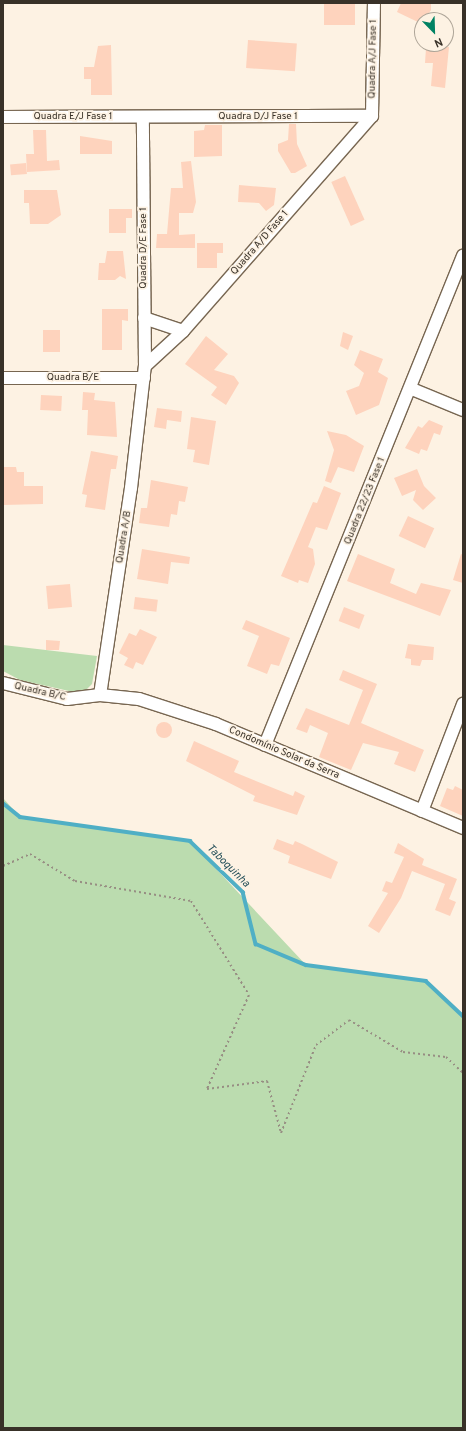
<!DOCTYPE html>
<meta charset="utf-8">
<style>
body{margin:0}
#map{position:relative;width:466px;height:1431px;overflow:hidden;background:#fdf2e3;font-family:Overpass,sans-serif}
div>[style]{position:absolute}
.green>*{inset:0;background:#bbdcaf}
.stream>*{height:3.5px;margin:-1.75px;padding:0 1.75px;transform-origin:1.75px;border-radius:1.75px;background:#4fafc5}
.building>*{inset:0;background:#fed3bd;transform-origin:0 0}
.round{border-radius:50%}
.path>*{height:2px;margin-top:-1px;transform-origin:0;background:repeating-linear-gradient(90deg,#978e83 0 2px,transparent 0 5px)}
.roads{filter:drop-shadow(1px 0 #776651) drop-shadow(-1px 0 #776651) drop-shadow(0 1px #776651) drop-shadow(0 -1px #776651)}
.minor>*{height:12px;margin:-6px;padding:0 6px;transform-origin:6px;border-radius:6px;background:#fff}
span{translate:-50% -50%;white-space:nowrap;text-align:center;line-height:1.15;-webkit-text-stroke:3.5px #fdf2e3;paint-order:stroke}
.street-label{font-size:10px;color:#383128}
.water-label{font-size:11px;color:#244f59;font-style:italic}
.frame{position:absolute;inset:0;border:4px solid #383128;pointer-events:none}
.north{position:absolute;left:414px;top:12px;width:40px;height:40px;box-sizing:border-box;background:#fdf2e3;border:1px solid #aea598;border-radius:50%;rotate:157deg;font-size:11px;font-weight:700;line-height:16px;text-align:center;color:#383128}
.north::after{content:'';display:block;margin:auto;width:14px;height:18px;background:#018263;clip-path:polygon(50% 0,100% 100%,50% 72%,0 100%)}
</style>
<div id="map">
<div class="green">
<div style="clip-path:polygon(3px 645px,97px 656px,92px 684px,85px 691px,69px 691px,20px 680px,3px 671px)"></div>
<div style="clip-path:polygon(3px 798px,20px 817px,190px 841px,306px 965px,426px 981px,463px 1016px,463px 1428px,3px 1428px)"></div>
</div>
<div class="stream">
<div style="left:3px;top:803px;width:22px;rotate:39deg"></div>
<div style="left:20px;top:817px;width:172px;rotate:8deg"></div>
<div style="left:190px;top:841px;width:74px;rotate:43.9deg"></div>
<div style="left:243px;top:892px;width:54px;rotate:76deg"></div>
<div style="left:256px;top:944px;width:54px;rotate:22.8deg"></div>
<div style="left:306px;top:965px;width:121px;rotate:7.6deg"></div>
<div style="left:426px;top:981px;width:51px;rotate:43.4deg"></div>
</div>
<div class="building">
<div style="left:355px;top:3px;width:22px;height:31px;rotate:90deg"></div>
<div style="clip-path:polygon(401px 3px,431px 3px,431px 10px,422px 24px,397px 12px)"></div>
<div style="left:248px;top:40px;width:49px;height:28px;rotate:4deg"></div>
<div style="clip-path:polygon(111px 45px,112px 95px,91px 95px,91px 79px,84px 79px,84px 67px,94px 67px,98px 46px)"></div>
<div style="clip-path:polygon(431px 45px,449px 47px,445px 88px,431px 86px,433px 63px,425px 63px,426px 48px)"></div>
<div style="clip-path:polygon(289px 124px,296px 124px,297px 144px,307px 166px,295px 173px,291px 173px,278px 151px,278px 144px,288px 140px)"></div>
<div style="clip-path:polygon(205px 125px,222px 125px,222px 156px,194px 157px,194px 131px,204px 130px)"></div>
<div style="clip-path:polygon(33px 130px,46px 130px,47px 161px,59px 160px,60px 170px,27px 172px,26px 154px,34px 154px)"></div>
<div style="clip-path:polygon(80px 136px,112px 141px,112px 154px,80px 154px)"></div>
<div style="clip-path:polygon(191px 161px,196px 202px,193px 213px,179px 213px,179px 235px,195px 234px,195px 248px,156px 248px,157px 234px,167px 234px,171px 188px,183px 188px,181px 162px)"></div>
<div style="left:26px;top:163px;width:11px;height:16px;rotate:85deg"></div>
<div style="left:345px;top:176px;width:48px;height:15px;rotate:66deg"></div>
<div style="clip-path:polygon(239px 185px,276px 188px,274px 205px,266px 211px,259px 203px,238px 202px)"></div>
<div style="clip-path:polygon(24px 190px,57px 190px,61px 215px,48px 224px,30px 224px,29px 203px,24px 203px)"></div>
<div style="clip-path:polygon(109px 209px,132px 209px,132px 218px,126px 218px,126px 233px,109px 233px)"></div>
<div style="clip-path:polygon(197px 243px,223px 243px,223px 253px,217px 253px,217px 268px,197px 268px)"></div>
<div style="clip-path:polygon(107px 251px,123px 251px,126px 279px,120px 276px,115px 280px,98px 280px,99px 263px,105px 263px)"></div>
<div style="clip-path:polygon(102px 309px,128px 309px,128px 321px,122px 320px,122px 350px,102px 350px)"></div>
<div style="left:43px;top:330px;width:17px;height:22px"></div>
<div style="clip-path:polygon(343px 332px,353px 336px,348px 350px,340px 346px)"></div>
<div style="clip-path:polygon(206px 336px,228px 354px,214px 370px,234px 376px,239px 383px,226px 405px,211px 395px,217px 387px,185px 364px)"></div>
<div style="clip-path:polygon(360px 350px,383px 359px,378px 372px,388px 378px,379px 405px,356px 415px,346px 391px,359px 386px,364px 373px,354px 365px)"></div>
<div style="clip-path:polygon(83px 392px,95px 393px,94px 400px,115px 402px,117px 437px,87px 435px,88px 410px,82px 410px)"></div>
<div style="left:41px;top:395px;width:21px;height:15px;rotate:3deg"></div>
<div style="clip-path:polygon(157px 408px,182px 411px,181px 422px,167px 420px,166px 429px,154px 427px)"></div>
<div style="clip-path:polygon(191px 417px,216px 421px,209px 465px,193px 462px,195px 450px,187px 449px)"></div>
<div style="clip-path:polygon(429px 420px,443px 426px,440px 435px,434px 433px,427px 451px,421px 449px,419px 454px,405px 448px,418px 426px,422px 428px)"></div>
<div style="clip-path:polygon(327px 431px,346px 435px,364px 446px,354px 472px,338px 467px,331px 483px,325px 481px,334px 450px)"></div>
<div style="clip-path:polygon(91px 451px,118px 456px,116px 469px,111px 469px,105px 510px,85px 507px,87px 495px,82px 494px)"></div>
<div style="clip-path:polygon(3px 467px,16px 467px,17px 472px,24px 472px,24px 486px,43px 486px,43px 504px,3px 505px)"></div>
<div style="clip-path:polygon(417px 469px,424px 486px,436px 498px,423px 510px,413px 500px,416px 490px,402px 496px,394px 478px)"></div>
<div style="clip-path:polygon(151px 480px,188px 487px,185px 502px,179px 501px,177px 515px,171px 514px,169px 527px,139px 523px,141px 508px,147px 508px)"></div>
<div style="clip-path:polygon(324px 486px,341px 493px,327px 530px,316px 527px,308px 547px,313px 549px,315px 564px,308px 583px,299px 580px,298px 583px,281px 576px,313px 502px,317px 503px)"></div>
<div style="left:408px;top:516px;width:29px;height:22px;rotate:25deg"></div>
<div style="clip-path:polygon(142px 549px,190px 557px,189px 564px,171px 562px,168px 584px,137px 579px)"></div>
<div style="clip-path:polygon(358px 554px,395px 569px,390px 583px,416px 594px,421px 583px,451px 590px,440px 616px,347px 581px)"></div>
<div style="clip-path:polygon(461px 554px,463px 555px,463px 583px,453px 580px)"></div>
<div style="left:70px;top:584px;width:23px;height:24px;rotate:85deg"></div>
<div style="left:135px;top:597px;width:23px;height:12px;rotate:7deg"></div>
<div style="left:344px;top:607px;width:22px;height:15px;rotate:21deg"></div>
<div style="clip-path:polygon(246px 620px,290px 638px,279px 666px,271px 664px,267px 674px,247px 666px,259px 636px,242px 629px)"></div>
<div style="clip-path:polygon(140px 629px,157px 637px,143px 665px,136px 662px,133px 669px,124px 665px,128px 658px,119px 653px,129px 633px,136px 636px)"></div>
<div style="clip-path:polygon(46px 640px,60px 641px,59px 650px,46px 650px)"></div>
<div style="clip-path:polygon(408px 644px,434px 647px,433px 660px,422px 660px,420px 666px,411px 665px,411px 659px,405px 658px)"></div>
<div style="clip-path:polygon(343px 670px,377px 684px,361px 723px,424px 750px,415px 772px,394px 764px,399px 752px,363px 743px,351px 770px,319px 757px,328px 733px,310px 725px,307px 733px,296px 729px,306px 708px,349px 725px,363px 690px,339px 680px)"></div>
<div class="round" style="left:156px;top:722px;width:16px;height:16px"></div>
<div style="clip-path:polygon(194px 741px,239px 761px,234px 772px,293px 796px,295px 791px,305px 796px,297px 815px,253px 801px,255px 796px,186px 761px)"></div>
<div style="clip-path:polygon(455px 786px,463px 790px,463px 816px,440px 806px,447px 788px,453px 790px)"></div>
<div style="clip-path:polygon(277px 839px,293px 845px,295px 841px,302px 844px,338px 862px,331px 879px,288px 863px,290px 856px,273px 849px)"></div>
<div style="clip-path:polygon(398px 843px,424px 859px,422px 865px,457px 879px,449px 899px,456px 902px,450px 916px,435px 910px,445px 884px,412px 871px,401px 898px,379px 933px,368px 926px,388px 893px,382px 891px,386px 881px,392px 883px,404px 857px,394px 853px)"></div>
</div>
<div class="path">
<div style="left:3px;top:866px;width:30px;rotate:-24deg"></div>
<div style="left:30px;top:854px;width:52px;rotate:31deg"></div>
<div style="left:75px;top:881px;width:118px;rotate:9.8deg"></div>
<div style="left:191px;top:901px;width:110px;rotate:58.3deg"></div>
<div style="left:249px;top:995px;width:103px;rotate:114.1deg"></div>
<div style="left:207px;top:1089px;width:61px;rotate:-7.6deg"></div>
<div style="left:267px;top:1081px;width:54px;rotate:74.9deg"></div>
<div style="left:281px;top:1133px;width:95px;rotate:-68.3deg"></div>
<div style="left:316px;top:1045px;width:41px;rotate:-37.1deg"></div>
<div style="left:349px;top:1020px;width:63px;rotate:30.7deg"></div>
<div style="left:403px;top:1052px;width:43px;rotate:6.6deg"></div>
<div style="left:446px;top:1057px;width:23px;rotate:43deg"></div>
</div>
<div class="roads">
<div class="minor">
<div style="left:372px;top:116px;width:113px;rotate:-89deg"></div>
<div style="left:3px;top:117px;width:369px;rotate:-0.2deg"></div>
<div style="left:144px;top:318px;width:41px;rotate:18.4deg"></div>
<div style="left:145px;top:366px;width:52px;rotate:-42.6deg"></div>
<div style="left:183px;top:331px;width:286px;rotate:-48.7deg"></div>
<div style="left:3px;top:378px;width:141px"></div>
<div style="left:412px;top:389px;width:55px;rotate:22.4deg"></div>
<div style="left:3px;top:683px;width:66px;rotate:14deg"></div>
<div style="left:67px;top:699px;width:33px;rotate:-7deg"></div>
<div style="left:100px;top:695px;width:39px;rotate:6deg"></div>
<div style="left:139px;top:699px;width:81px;rotate:18deg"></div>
<div style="left:216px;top:724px;width:268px;rotate:22.8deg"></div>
<div style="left:100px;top:695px;width:209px;rotate:-81.5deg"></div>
<div style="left:131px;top:488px;width:123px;rotate:-83.5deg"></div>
<div style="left:145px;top:366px;width:248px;rotate:-90.5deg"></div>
<div style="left:265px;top:745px;width:528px;rotate:-67.96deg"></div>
<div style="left:422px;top:811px;width:115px;rotate:-69deg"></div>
</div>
</div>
<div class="street-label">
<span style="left:373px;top:59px;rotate:-89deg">Quadra A/J Fase 1</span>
<span style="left:73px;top:117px">Quadra E/J Fase 1</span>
<span style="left:258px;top:117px">Quadra D/J Fase 1</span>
<span style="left:260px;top:243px;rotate:-49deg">Quadra A/D Fase 1</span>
<span style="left:144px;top:248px;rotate:-90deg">Quadra D/E Fase 1</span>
<span style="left:73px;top:378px">Quadra B/E</span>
<span style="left:365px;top:501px;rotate:-68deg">Quadra 22/23 Fase 1</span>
<span style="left:124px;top:537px;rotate:-81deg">Quadra A/B</span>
<span style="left:40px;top:692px;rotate:13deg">Quadra B/C</span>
<span style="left:284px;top:753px;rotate:23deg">Condomínio Solar da Serra</span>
</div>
<div class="water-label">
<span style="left:228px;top:866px;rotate:45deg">Taboquinha</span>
</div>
<div class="frame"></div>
<div class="north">N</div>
</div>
